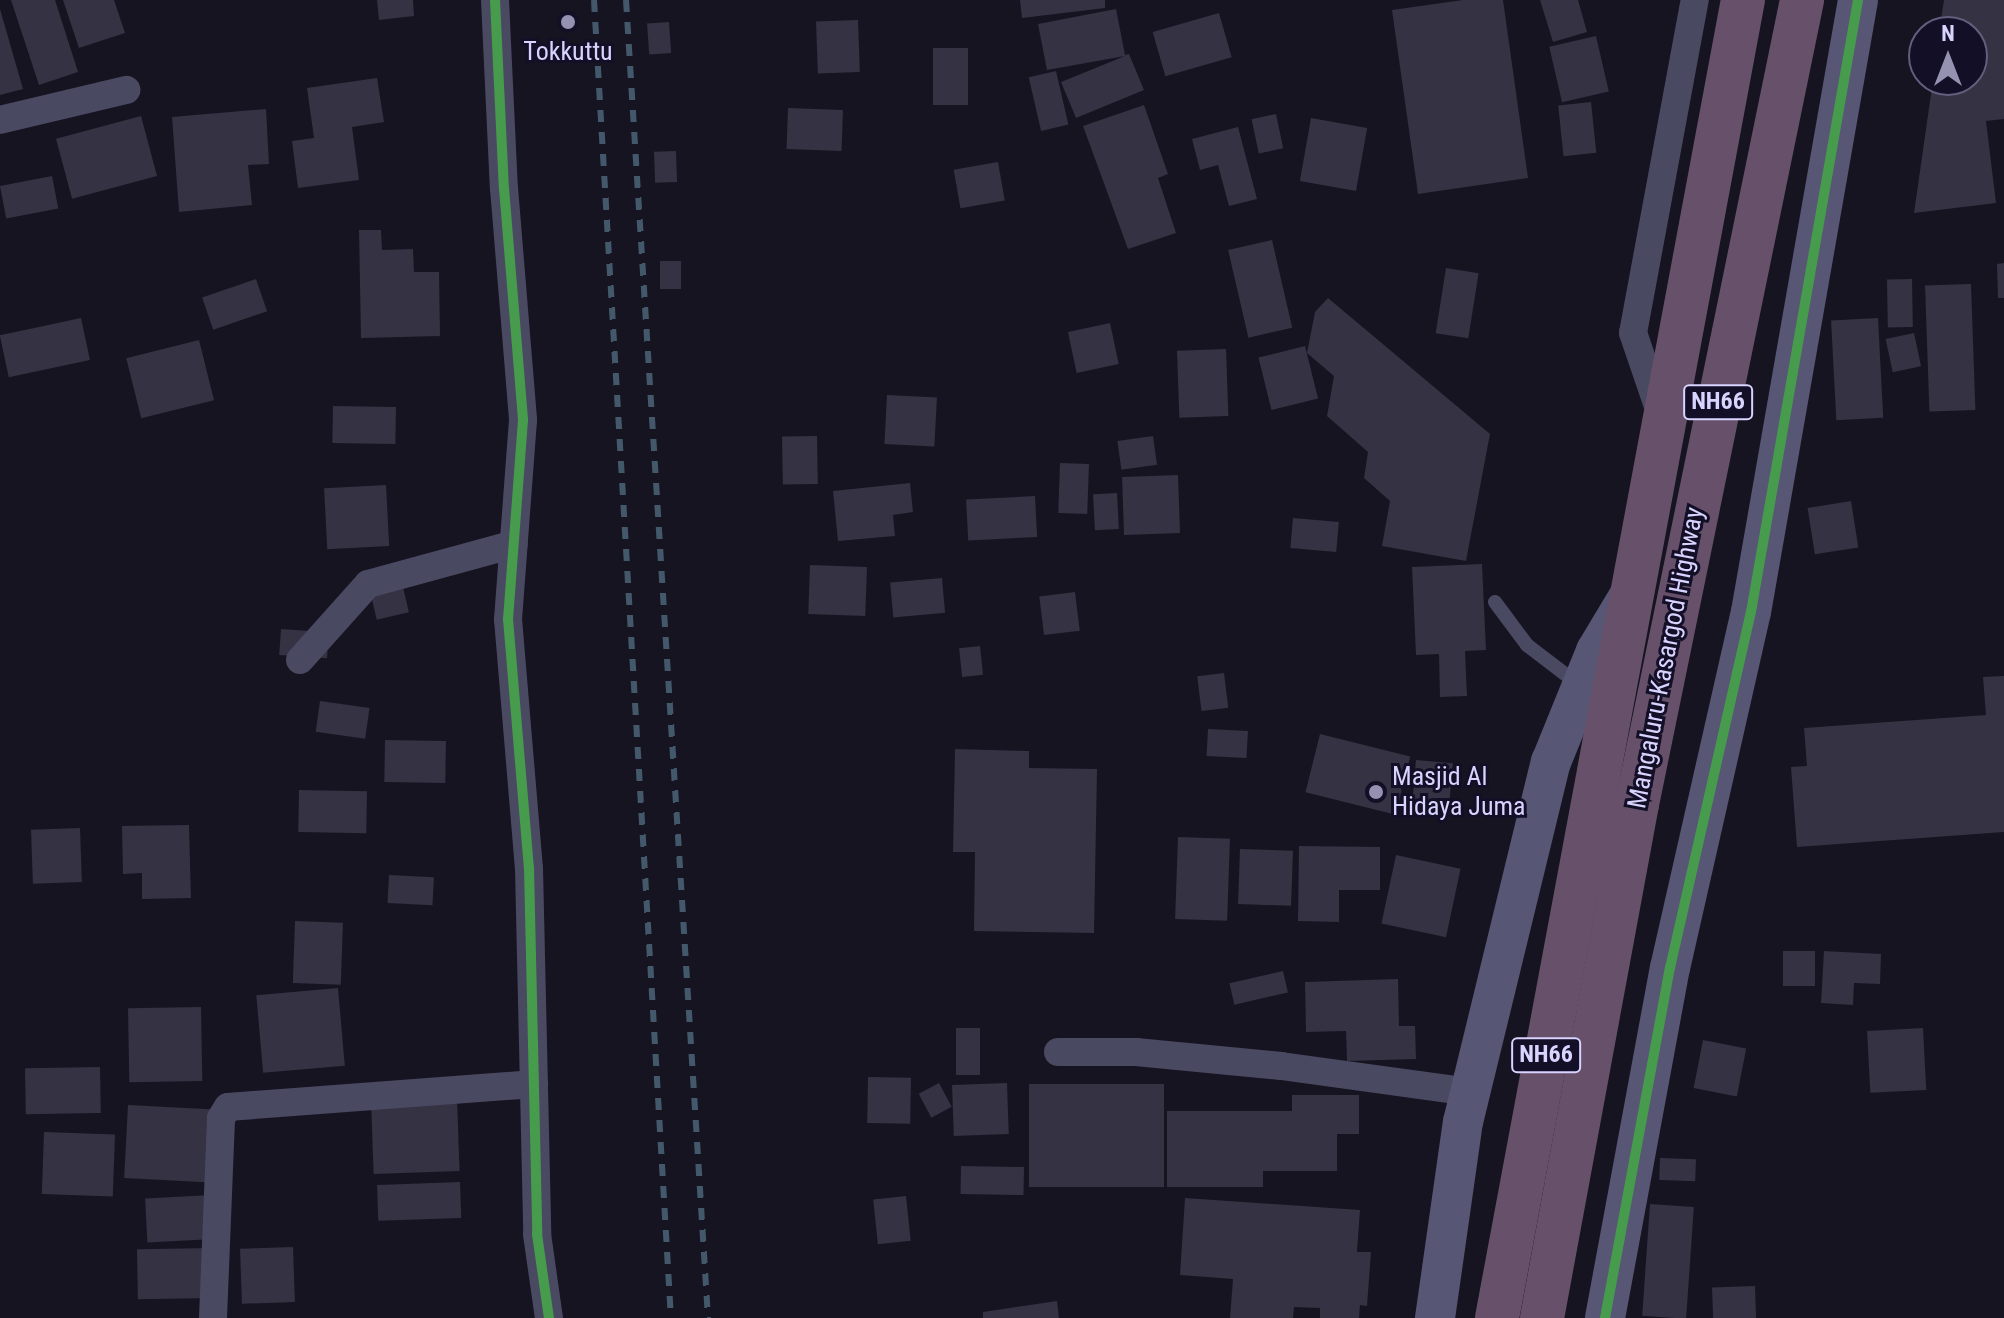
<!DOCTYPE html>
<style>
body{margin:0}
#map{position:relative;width:2004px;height:1318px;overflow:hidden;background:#161421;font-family:"Roboto Condensed",sans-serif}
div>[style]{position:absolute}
.building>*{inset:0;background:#343243;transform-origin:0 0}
.lane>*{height:14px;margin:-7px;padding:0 7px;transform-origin:7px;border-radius:7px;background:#4a4962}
.street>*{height:28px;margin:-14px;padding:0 14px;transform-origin:14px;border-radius:14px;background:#4a4962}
.secondary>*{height:40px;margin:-20px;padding:0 20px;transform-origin:20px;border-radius:20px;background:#575674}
.highway>*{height:44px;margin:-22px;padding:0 22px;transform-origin:22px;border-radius:22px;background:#67516a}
.rail>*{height:6px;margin-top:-3px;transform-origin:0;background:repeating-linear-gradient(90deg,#43596b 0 12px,transparent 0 22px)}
.cycleway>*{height:10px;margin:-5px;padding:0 5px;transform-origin:5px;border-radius:5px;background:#469c4c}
.dots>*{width:22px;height:22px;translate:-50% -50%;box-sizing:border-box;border:4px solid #130f26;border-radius:50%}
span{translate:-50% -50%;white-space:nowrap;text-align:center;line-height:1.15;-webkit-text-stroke:6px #130f26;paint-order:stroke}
.shield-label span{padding:2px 6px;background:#130f26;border:2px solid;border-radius:6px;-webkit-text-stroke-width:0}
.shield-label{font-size:24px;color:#d9d4ff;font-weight:700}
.poi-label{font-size:26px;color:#d9d4ff}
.left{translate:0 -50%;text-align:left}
.street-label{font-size:26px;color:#d9d4ff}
.north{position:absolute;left:1908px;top:16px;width:80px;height:80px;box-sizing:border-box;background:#130f26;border:2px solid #625e7d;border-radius:50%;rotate:0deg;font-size:22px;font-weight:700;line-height:32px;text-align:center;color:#d9d4ff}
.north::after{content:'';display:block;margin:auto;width:28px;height:36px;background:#9591b1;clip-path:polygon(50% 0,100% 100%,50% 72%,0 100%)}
</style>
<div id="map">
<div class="building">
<div style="clip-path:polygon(11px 0,55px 0,78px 72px,39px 85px)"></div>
<div style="clip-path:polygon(63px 0,114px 0,125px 33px,79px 48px)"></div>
<div style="clip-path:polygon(377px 0,413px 0,414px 16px,379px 20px)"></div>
<div style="clip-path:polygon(1020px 0,1105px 0,1105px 8px,1022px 18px)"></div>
<div style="clip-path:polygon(1463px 0,1503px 0,1528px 178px,1418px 194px,1392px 10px)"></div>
<div style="clip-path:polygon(1540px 0,1578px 0,1587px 32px,1553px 42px)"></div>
<div style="clip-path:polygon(1944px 0,2004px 0,2004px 119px,1986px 121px,1996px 203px,1914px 213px,1933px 80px,1972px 80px,1972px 32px,1939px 32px)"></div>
<div style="clip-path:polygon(0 9px,23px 89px,0 95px)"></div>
<div style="clip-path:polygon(1116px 9px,1125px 55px,1129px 54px,1144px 90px,1076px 118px,1061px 82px,1125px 56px,1047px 70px,1038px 24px)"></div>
<div style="left:1219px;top:13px;width:46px;height:69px;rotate:74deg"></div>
<div style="left:858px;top:20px;width:52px;height:42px;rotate:88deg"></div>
<div style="left:669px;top:22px;width:31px;height:22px;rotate:86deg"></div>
<div style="left:1596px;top:36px;width:57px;height:48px;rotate:77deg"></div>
<div style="left:933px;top:48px;width:35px;height:57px"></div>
<div style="left:1056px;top:71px;width:55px;height:28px;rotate:77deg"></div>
<div style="clip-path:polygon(377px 78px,384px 122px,352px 127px,359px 180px,298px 188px,292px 141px,314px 138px,307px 88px)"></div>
<div style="left:1591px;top:102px;width:51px;height:33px;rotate:84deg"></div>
<div style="clip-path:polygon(1144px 105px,1168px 174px,1158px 178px,1176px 233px,1128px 249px,1083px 126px)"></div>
<div style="left:788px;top:108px;width:55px;height:41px;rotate:2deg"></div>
<div style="clip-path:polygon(266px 109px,269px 164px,248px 165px,252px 205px,179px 212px,172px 117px)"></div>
<div style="left:1276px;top:114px;width:35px;height:25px;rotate:78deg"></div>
<div style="left:141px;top:116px;width:62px;height:88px;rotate:75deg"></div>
<div style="left:1311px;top:118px;width:57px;height:64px;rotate:10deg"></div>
<div style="clip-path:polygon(1238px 127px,1257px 199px,1229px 206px,1218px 165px,1200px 170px,1192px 139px)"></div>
<div style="left:676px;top:151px;width:31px;height:22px;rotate:88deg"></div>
<div style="left:998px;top:162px;width:39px;height:45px;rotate:80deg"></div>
<div style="left:52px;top:176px;width:33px;height:53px;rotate:79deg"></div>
<div style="clip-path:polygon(359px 230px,381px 230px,382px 250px,413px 249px,414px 272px,439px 272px,440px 336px,361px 338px)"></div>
<div style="left:1272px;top:240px;width:90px;height:45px;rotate:77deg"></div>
<div style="left:660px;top:261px;width:21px;height:28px"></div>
<div style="clip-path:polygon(2004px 263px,2004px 298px,1998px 298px,1997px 264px)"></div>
<div style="left:1446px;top:268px;width:33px;height:66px;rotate:9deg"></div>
<div style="left:256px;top:279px;width:34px;height:57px;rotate:71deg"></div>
<div style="left:1912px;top:279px;width:48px;height:25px;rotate:89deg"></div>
<div style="left:1971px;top:284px;width:126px;height:46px;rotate:88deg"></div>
<div style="clip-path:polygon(1328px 298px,1490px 434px,1466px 561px,1382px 546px,1390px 501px,1364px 478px,1368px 452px,1327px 416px,1334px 376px,1307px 353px,1315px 312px)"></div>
<div style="left:81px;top:318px;width:43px;height:83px;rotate:78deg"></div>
<div style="left:1878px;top:318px;width:100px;height:47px;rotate:87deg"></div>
<div style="left:1110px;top:323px;width:42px;height:43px;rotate:78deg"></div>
<div style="left:1914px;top:333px;width:34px;height:29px;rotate:78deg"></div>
<div style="left:199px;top:340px;width:62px;height:75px;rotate:76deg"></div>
<div style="left:1305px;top:346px;width:54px;height:48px;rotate:76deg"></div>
<div style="left:1226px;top:349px;width:67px;height:49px;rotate:88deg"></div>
<div style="left:887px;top:395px;width:50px;height:49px;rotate:3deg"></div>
<div style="left:333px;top:406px;width:63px;height:37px;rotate:1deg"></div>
<div style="left:817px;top:436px;width:48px;height:35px;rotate:89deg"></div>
<div style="left:1153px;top:436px;width:29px;height:36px;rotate:82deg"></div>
<div style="left:1060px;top:463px;width:29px;height:50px;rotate:2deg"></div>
<div style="left:1178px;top:475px;width:58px;height:56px;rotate:88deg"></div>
<div style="clip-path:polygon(910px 483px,913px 512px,893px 515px,895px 536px,838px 541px,833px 491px)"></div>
<div style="left:386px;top:485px;width:61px;height:62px;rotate:87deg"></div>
<div style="left:1117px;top:493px;width:36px;height:24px;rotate:87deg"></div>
<div style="left:1035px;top:496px;width:41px;height:69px;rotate:87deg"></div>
<div style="left:1851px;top:501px;width:47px;height:44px;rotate:81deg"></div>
<div style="left:1293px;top:518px;width:46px;height:30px;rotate:5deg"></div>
<div style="clip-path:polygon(1482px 564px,1486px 650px,1465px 651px,1467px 696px,1440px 697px,1439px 654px,1416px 655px,1412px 567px)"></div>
<div style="left:810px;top:565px;width:57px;height:49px;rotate:2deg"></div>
<div style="left:942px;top:578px;width:35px;height:52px;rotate:85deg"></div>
<div style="left:403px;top:587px;width:26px;height:33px;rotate:77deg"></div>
<div style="left:1075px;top:592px;width:39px;height:36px;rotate:83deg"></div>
<div style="left:281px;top:629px;width:48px;height:26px;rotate:4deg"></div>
<div style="left:980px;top:646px;width:29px;height:21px;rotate:84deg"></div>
<div style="left:1224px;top:673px;width:35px;height:27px;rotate:83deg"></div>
<div style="clip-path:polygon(2004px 676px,2004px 832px,1797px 847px,1791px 767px,1807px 766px,1804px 728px,1986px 715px,1983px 677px)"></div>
<div style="left:320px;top:701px;width:50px;height:31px;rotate:8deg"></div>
<div style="left:1208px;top:729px;width:40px;height:27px;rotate:3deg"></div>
<div style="left:1320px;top:734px;width:93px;height:60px;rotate:14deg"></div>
<div style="left:385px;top:740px;width:61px;height:42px;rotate:1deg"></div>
<div style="clip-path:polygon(955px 749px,1029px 751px,1029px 768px,1097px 769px,1094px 933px,974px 931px,975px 852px,953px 852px)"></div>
<div style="left:1416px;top:760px;width:37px;height:51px;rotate:5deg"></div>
<div style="left:299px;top:790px;width:68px;height:42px;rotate:1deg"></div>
<div style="clip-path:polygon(189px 825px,191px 898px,142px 899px,142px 873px,123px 874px,122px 826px)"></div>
<div style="left:80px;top:828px;width:54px;height:49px;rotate:88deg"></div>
<div style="left:1178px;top:837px;width:52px;height:82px;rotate:2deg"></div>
<div style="clip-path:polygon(1299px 846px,1380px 847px,1380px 890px,1339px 890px,1339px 922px,1298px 921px)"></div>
<div style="left:1240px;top:849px;width:53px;height:55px;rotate:2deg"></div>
<div style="left:1396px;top:855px;width:66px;height:70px;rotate:12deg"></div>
<div style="left:389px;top:875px;width:45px;height:28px;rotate:3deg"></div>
<div style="left:295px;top:921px;width:48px;height:62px;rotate:2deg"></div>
<div style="left:1783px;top:951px;width:32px;height:35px"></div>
<div style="clip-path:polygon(1824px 951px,1881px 954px,1880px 984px,1854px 983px,1853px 1005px,1821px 1003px)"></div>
<div style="left:1283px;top:971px;width:22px;height:55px;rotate:77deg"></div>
<div style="clip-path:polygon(1398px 979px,1399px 1026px,1415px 1026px,1416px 1059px,1347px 1061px,1346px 1031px,1306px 1032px,1305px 982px)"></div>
<div style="left:338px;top:988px;width:78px;height:82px;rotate:85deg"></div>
<div style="left:201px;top:1007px;width:74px;height:73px;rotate:89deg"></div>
<div style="left:956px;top:1028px;width:24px;height:47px"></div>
<div style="left:1923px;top:1028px;width:62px;height:56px;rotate:87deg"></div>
<div style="left:1703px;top:1040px;width:44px;height:49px;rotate:11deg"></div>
<div style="left:100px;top:1067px;width:46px;height:75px;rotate:89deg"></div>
<div style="left:868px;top:1077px;width:43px;height:46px;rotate:1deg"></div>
<div style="left:939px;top:1083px;width:27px;height:23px;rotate:62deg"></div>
<div style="left:1007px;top:1083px;width:51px;height:55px;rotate:88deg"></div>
<div style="left:1029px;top:1084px;width:135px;height:103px"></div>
<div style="clip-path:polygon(1292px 1095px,1359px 1095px,1359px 1134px,1337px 1134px,1337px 1171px,1263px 1171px,1263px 1187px,1167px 1187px,1167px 1111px,1292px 1111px)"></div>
<div style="left:457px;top:1098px;width:73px;height:86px;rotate:88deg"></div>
<div style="left:128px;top:1105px;width:82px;height:73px;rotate:3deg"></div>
<div style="left:44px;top:1132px;width:71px;height:62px;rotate:2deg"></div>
<div style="left:1660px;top:1158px;width:36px;height:22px;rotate:2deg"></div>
<div style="left:961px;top:1166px;width:63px;height:28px;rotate:1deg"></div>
<div style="left:460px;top:1182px;width:36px;height:83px;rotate:88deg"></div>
<div style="left:212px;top:1195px;width:44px;height:67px;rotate:87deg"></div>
<div style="left:906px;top:1196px;width:45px;height:33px;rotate:84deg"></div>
<div style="clip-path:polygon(1185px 1198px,1360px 1210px,1357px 1252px,1371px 1252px,1367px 1306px,1360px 1305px,1359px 1318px,1320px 1318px,1320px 1308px,1294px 1307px,1293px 1318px,1230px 1318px,1233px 1279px,1180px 1275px)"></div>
<div style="left:1650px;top:1204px;width:44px;height:112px;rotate:4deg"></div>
<div style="left:293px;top:1247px;width:55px;height:53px;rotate:88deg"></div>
<div style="left:212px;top:1248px;width:50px;height:75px;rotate:89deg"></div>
<div style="left:1755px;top:1286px;width:32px;height:43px;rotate:88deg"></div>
<div style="clip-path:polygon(1057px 1301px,1059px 1318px,983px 1318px,983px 1312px)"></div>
</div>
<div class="lane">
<div style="left:1495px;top:602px;width:54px;rotate:53.3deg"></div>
<div style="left:1527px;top:645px;width:64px;rotate:37.4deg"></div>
</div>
<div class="street">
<div style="left:495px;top:0;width:188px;rotate:87.3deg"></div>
<div style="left:504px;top:188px;width:233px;rotate:85.3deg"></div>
<div style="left:523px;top:420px;width:200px;rotate:94.3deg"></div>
<div style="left:508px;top:619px;width:250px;rotate:85.2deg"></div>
<div style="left:529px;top:868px;width:366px;rotate:88.7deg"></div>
<div style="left:537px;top:1234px;width:85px;rotate:81.9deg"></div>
<div style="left:0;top:120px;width:130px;rotate:-13.4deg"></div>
<div style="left:1662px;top:418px;width:90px;rotate:-108.8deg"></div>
<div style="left:1633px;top:333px;width:339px;rotate:-79.5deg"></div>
<div style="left:300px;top:660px;width:102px;rotate:-48.2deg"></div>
<div style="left:368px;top:584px;width:151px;rotate:-15.3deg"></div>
<div style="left:1058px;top:1052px;width:78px"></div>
<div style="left:1136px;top:1052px;width:146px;rotate:5.5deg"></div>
<div style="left:1281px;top:1066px;width:192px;rotate:7.8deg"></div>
<div style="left:213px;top:1318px;width:200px;rotate:-87.7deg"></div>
<div style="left:221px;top:1118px;width:13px;rotate:-58deg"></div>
<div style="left:228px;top:1107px;width:307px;rotate:-4.3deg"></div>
</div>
<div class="secondary">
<div style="left:1435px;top:1318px;width:198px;rotate:-81.9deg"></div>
<div style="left:1463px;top:1122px;width:371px;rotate:-76.3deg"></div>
<div style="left:1551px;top:762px;width:120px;rotate:-67.9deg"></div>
<div style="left:1596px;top:651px;width:64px;rotate:-59deg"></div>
<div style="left:1605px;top:1318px;width:356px;rotate:-79.5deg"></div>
<div style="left:1670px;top:968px;width:365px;rotate:-77.2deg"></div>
<div style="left:1751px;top:612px;width:621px;rotate:-80.08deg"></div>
</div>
<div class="highway">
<div style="left:1497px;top:1318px;width:1341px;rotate:-79.43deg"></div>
<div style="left:1542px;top:1318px;width:523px;rotate:-79.53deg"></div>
<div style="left:1637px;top:804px;width:821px;rotate:-78.4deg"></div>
</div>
<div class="rail">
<div style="left:594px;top:0;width:1320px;rotate:86.66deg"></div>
<div style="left:626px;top:0;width:1321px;rotate:86.44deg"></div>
</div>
<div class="cycleway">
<div style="left:495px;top:0;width:188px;rotate:87.3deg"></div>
<div style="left:504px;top:188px;width:233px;rotate:85.3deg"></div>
<div style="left:523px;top:420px;width:200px;rotate:94.3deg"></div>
<div style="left:508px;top:619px;width:250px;rotate:85.2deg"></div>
<div style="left:529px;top:868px;width:366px;rotate:88.7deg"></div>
<div style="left:537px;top:1234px;width:85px;rotate:81.9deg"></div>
<div style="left:1605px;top:1318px;width:356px;rotate:-79.5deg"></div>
<div style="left:1670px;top:968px;width:365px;rotate:-77.2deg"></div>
<div style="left:1751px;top:612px;width:621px;rotate:-80.08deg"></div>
</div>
<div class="dots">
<div style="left:568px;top:22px;background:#9591b1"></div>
<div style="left:1376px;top:792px;background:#9591b1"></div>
</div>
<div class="shield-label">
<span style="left:1718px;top:402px">NH66</span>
<span style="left:1546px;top:1055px">NH66</span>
</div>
<div class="poi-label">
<span style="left:568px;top:52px">Tokkuttu</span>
<span class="left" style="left:1392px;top:792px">Masjid Al<br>Hidaya Juma</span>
</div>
<div class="street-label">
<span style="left:1666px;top:658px;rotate:-79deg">Mangaluru-Kasargod Highway</span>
</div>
<div class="north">N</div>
</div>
